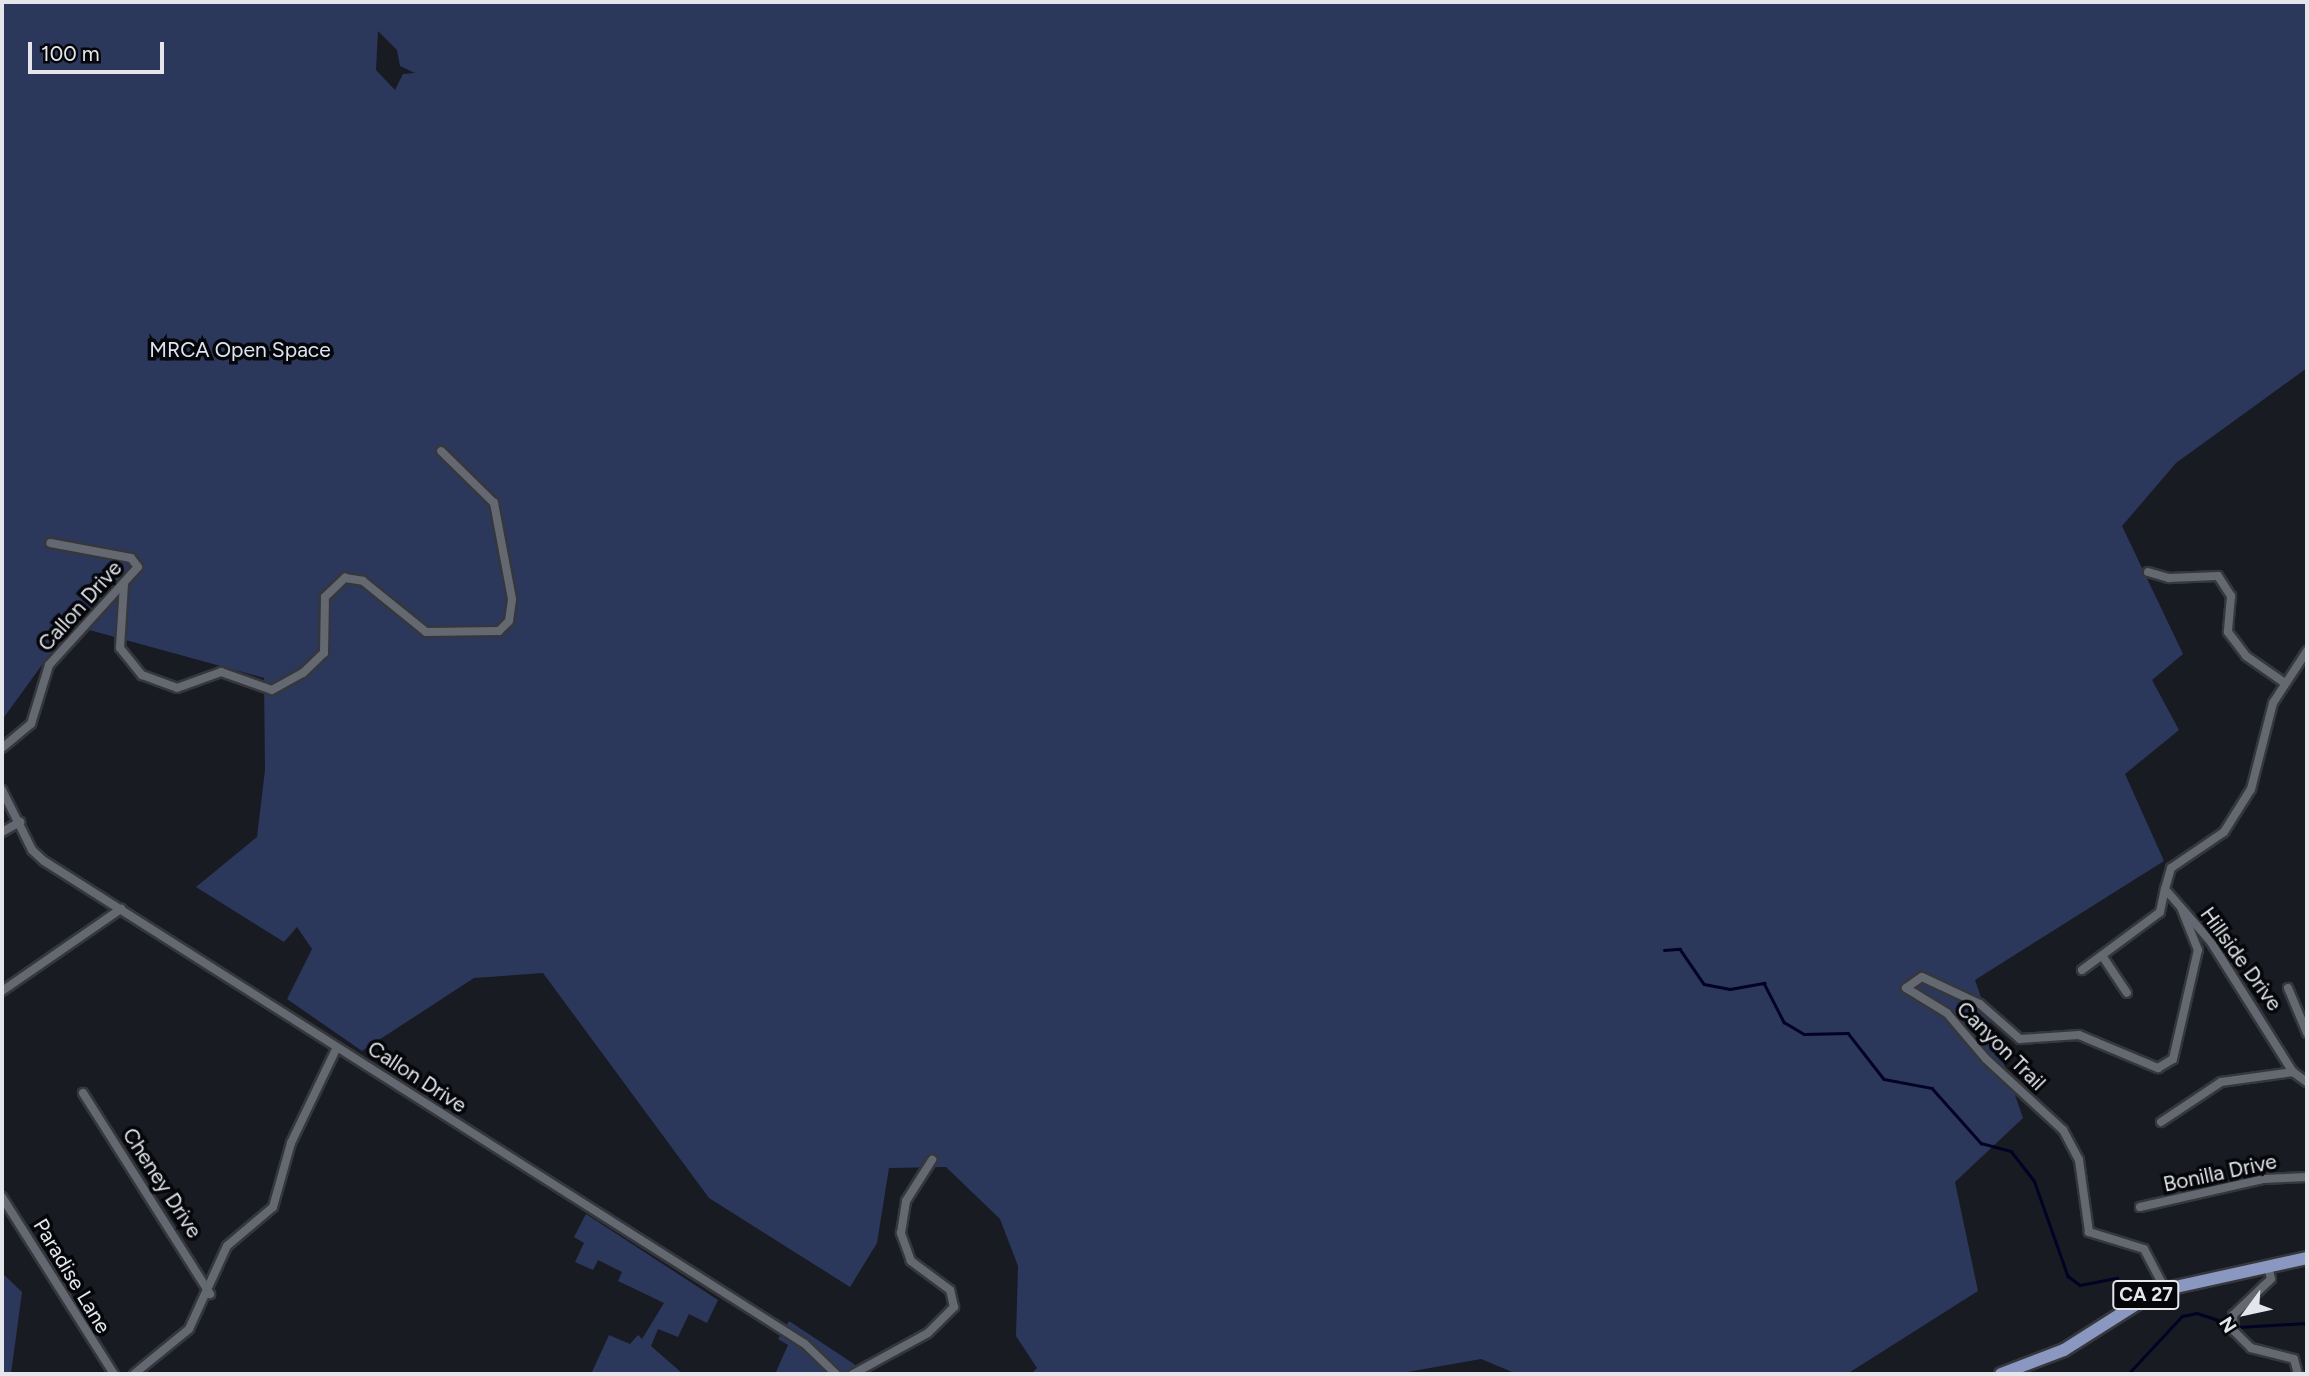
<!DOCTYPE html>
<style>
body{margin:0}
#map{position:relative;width:2309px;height:1376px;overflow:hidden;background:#181b22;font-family:Figtree,sans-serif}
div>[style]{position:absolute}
.green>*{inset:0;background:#2c375c}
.stream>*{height:2.5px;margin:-1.25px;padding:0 1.25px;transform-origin:1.25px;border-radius:1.25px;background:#020224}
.roads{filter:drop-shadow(2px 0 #35373d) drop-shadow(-2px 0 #35373d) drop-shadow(0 2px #35373d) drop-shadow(0 -2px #35373d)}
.minor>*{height:8px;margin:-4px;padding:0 4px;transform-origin:4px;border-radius:4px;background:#646871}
.primary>*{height:12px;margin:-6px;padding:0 6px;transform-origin:6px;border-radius:6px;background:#8a97c0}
span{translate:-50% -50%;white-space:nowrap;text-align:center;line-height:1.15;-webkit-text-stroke:7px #050609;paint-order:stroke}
.shield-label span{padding:2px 5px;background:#050609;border:2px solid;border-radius:5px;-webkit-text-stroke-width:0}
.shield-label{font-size:19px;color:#e4e6ec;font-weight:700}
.park-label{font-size:21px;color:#dee3f2}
.street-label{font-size:21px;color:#e4e6ec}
.frame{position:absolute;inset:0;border:4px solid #e4e6ec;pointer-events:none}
.north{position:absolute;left:2211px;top:1278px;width:70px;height:70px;-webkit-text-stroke:5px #050609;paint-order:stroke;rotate:237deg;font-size:19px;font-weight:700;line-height:28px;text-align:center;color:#e4e6ec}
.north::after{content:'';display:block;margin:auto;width:24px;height:32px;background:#e4e6ec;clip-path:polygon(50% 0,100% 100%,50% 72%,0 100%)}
.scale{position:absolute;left:28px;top:42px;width:136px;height:32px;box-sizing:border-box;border:4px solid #e4e6ec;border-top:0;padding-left:9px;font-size:21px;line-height:24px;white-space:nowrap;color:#e4e6ec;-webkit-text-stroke:5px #050609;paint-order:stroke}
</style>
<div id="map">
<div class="green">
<div style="clip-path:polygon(evenodd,2px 2px,2307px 2px,2307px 368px,2176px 463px,2122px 526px,2183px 654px,2152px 680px,2179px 730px,2125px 774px,2164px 861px,1975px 980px,2023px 1118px,1955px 1182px,1978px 1291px,1847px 1374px,1517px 1374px,1481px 1359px,1396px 1374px,1031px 1374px,1037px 1368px,1016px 1336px,1018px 1266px,1000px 1219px,946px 1167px,889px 1168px,877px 1243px,850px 1287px,709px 1198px,543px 973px,474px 978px,362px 1051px,287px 999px,312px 949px,297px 927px,284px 942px,196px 887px,257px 837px,265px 770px,264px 678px,71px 625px,2px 720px,2px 2px,378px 31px,397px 50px,400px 66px,415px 73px,403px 74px,395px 90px,376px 70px,378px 31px)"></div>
<div style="clip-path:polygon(586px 1214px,718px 1300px,707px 1323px,689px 1314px,678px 1337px,658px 1329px,651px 1346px,683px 1374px,591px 1374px,609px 1335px,630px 1344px,638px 1335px,642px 1339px,664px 1303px,618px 1281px,622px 1272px,598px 1260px,593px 1270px,575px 1262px,584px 1243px,574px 1237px)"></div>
<div style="clip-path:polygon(2px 1273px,22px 1292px,11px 1374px,2px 1374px)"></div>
<div style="clip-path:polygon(789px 1321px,869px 1374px,775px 1374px,788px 1345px,778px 1339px)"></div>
</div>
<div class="stream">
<div style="left:1664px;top:950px;width:16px;rotate:-4deg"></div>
<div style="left:1680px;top:949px;width:42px;rotate:55.6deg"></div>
<div style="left:1704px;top:984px;width:26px;rotate:11deg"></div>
<div style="left:1730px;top:989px;width:35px;rotate:-10deg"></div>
<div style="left:1764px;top:983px;width:44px;rotate:62.9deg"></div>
<div style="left:1784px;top:1022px;width:23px;rotate:31deg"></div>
<div style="left:1804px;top:1034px;width:44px;rotate:-1.3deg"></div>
<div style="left:1848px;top:1033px;width:58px;rotate:52deg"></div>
<div style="left:1884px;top:1079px;width:49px;rotate:10.6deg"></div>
<div style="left:1932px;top:1088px;width:74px;rotate:48.3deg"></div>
<div style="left:1981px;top:1143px;width:31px;rotate:15deg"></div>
<div style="left:2011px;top:1151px;width:37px;rotate:52deg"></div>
<div style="left:2034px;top:1180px;width:102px;rotate:70.5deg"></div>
<div style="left:2068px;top:1276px;width:15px;rotate:37deg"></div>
<div style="left:2080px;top:1285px;width:38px;rotate:-11deg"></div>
<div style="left:2px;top:1322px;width:22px;rotate:90deg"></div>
<div style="left:2px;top:1357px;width:16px;rotate:90deg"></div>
<div style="left:2128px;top:1374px;width:79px;rotate:-47deg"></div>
<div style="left:2182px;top:1316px;width:15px;rotate:-11deg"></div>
<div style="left:2197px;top:1313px;width:44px;rotate:18.4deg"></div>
<div style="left:2239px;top:1327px;width:68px;rotate:-3.4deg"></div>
</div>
<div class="roads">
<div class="minor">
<div style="left:2148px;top:572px;width:22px;rotate:16deg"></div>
<div style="left:2169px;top:578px;width:49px;rotate:-2.3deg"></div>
<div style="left:2218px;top:576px;width:24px;rotate:57deg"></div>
<div style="left:2231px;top:596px;width:36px;rotate:95deg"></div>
<div style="left:2228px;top:632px;width:30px;rotate:53deg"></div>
<div style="left:2246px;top:656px;width:44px;rotate:34.8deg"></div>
<div style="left:124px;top:584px;width:64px;rotate:93.6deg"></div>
<div style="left:120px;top:648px;width:35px;rotate:51deg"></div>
<div style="left:142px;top:675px;width:37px;rotate:20deg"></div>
<div style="left:177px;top:688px;width:47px;rotate:-20deg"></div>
<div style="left:221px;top:672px;width:54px;rotate:19.4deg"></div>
<div style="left:272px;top:690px;width:35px;rotate:-29deg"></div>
<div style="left:303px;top:673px;width:29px;rotate:-44deg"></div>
<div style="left:324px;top:653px;width:56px;rotate:-89deg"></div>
<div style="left:325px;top:597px;width:28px;rotate:-44deg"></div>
<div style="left:345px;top:578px;width:18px;rotate:9deg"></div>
<div style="left:363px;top:581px;width:81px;rotate:39deg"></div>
<div style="left:426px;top:632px;width:73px;rotate:-0.8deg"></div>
<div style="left:499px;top:631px;width:14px;rotate:-45deg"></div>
<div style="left:509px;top:621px;width:22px;rotate:-82deg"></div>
<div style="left:512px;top:599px;width:98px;rotate:-100.6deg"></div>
<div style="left:494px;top:503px;width:74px;rotate:-135.5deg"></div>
<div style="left:2307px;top:651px;width:62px;rotate:123.2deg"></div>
<div style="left:2273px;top:703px;width:89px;rotate:104.3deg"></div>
<div style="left:2251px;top:789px;width:51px;rotate:122.1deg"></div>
<div style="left:2224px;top:832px;width:64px;rotate:145.8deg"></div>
<div style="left:2171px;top:868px;width:22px;rotate:106deg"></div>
<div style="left:2165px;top:889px;width:70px;rotate:49deg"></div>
<div style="left:2211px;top:942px;width:154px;rotate:57.8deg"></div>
<div style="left:2293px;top:1072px;width:17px;rotate:36deg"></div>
<div style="left:2px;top:748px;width:38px;rotate:-40deg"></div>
<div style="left:31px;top:724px;width:62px;rotate:-73deg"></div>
<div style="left:49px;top:665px;width:132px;rotate:-47.8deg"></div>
<div style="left:138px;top:567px;width:11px;rotate:-128deg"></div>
<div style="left:131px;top:558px;width:82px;rotate:-169.5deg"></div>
<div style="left:2px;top:790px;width:67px;rotate:63.4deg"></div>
<div style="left:32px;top:850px;width:16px;rotate:43deg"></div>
<div style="left:44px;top:861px;width:901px;rotate:32.4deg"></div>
<div style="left:805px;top:1344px;width:43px;rotate:44.1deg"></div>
<div style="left:2px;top:832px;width:21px;rotate:-29deg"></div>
<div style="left:2103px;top:957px;width:43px;rotate:56.3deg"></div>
<div style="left:2082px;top:970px;width:97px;rotate:-36.6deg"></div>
<div style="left:2160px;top:912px;width:24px;rotate:-78deg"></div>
<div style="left:2288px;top:988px;width:49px;rotate:67.1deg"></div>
<div style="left:2px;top:991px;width:145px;rotate:-34.6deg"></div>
<div style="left:83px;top:1093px;width:238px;rotate:57.7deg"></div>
<div style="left:2161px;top:1122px;width:72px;rotate:-33.7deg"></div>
<div style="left:2221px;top:1082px;width:73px;rotate:-7.9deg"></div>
<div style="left:2px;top:1197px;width:209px;rotate:57.7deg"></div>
<div style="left:2140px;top:1207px;width:126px;rotate:-12.8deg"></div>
<div style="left:2263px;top:1179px;width:44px;rotate:-2.6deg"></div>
<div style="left:2268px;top:1266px;width:13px;rotate:77deg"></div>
<div style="left:2271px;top:1279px;width:52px;rotate:136.5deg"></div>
<div style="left:2233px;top:1315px;width:16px;rotate:86deg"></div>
<div style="left:2234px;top:1331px;width:24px;rotate:45deg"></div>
<div style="left:2251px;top:1348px;width:44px;rotate:14.3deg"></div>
<div style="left:2294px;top:1359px;width:16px;rotate:75deg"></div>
<div style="left:2165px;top:1289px;width:45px;rotate:-117.7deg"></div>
<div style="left:2144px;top:1249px;width:58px;rotate:-162.8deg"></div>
<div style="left:2089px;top:1232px;width:73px;rotate:-97.9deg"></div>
<div style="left:2079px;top:1160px;width:34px;rotate:-118deg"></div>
<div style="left:2063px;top:1130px;width:105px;rotate:-137.3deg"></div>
<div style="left:1986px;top:1059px;width:60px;rotate:-130.3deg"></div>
<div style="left:1947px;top:1013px;width:48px;rotate:-148.6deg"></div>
<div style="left:1906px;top:988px;width:19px;rotate:-35deg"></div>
<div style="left:1922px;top:977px;width:64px;rotate:25deg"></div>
<div style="left:1980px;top:1004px;width:53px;rotate:41.2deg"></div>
<div style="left:2020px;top:1039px;width:59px;rotate:-3.9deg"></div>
<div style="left:2079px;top:1035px;width:86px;rotate:22.7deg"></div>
<div style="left:2158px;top:1068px;width:17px;rotate:-31deg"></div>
<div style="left:2173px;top:1059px;width:112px;rotate:-77.1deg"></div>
<div style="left:2198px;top:950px;width:43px;rotate:-111.8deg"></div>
<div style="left:134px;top:1374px;width:71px;rotate:-39.3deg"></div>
<div style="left:189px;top:1329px;width:91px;rotate:-65.4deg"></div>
<div style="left:227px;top:1246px;width:60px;rotate:-40.3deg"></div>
<div style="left:273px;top:1207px;width:66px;rotate:-74.3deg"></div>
<div style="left:291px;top:1143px;width:106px;rotate:-64.4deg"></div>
<div style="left:853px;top:1374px;width:85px;rotate:-28.7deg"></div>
<div style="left:928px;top:1333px;width:37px;rotate:-45deg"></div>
<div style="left:954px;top:1307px;width:17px;rotate:-103deg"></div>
<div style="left:950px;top:1290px;width:49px;rotate:-143.4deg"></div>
<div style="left:911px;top:1261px;width:30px;rotate:-110deg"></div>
<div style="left:901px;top:1233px;width:32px;rotate:-81deg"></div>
<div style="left:906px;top:1201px;width:49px;rotate:-57.6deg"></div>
</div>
<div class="primary">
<div style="left:2001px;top:1374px;width:67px;rotate:-20.9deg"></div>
<div style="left:2064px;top:1350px;width:110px;rotate:-32.4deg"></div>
<div style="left:2157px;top:1291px;width:154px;rotate:-12.4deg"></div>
</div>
</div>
<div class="shield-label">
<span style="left:2146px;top:1295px">CA 27</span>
</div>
<div class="park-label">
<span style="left:240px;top:350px">MRCA Open Space</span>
</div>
<div class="street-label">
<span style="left:80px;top:606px;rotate:-48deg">Callon Drive</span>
<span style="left:2241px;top:959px;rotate:54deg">Hillside Drive</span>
<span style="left:2001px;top:1046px;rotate:45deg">Canyon Trail</span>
<span style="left:417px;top:1077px;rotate:33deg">Callon Drive</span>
<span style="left:2220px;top:1173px;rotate:-12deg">Bonilla Drive</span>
<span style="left:162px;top:1183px;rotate:57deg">Cheney Drive</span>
<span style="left:72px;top:1276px;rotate:59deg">Paradise Lane</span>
</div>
<div class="frame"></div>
<div class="north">N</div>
<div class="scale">100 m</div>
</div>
